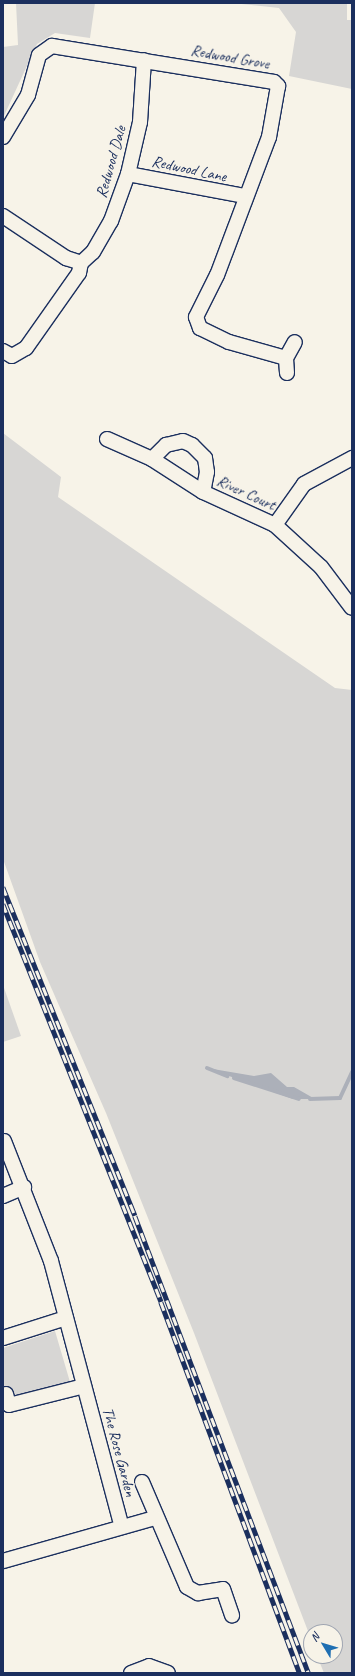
<!DOCTYPE html>
<style>
body{margin:0}
#map{position:relative;width:355px;height:1676px;overflow:hidden;background:#f7f3e8;font-family:Caveat,sans-serif}
div>[style]{position:absolute}
.green>*{inset:0;background:#d7d6d4}
.water>*{inset:0;background:#acb0b9}
.stream>*{height:4px;margin:-2px;padding:0 2px;transform-origin:2px;border-radius:2px;background:#acb0b9}
.roads{filter:drop-shadow(1px 0 #1b2f5e) drop-shadow(-1px 0 #1b2f5e) drop-shadow(0 1px #1b2f5e) drop-shadow(0 -1px #1b2f5e)}
.street>*{height:14px;margin:-7px;padding:0 7px;transform-origin:7px;border-radius:7px;background:#f7f3e8}
.rail>*{height:4.5px;margin-top:-2.25px;transform-origin:0;background:repeating-linear-gradient(90deg,#f7f3e8 0 9px,#1b2f5e 0 18px);box-sizing:border-box;border-block:1px solid #1b2f5e}
span{translate:-50% -50%;white-space:nowrap;text-align:center;line-height:1.15;-webkit-text-stroke:3px #f7f3e8;paint-order:stroke}
.street-label{font-size:16px;color:#1b2f5e}
.frame{position:absolute;inset:0;border:4px solid #1b2f5e;pointer-events:none}
.north{position:absolute;left:303px;top:1624px;width:40px;height:40px;box-sizing:border-box;background:#f7f3e8;border:1px solid #9fa5b1;border-radius:50%;rotate:308deg;font-size:11px;font-weight:700;line-height:16px;text-align:center;color:#1b2f5e}
.north::after{content:'';display:block;margin:auto;width:14px;height:18px;background:#1f6fb2;clip-path:polygon(50% 0,100% 100%,50% 72%,0 100%)}
</style>
<div id="map">
<div class="green">
<div style="clip-path:polygon(16px 3px,95px 3px,90px 38px,55px 33px,37px 44px,3px 118px,3px 47px,18px 45px)"></div>
<div style="clip-path:polygon(232px 3px,347px 3px,347px 20px,352px 20px,352px 89px,289px 76px,296px 32px,279px 8px)"></div>
<div style="clip-path:polygon(3px 433px,61px 477px,58px 497px,335px 688px,352px 690px,352px 1673px,324px 1673px,317px 1656px,335px 1656px,335px 1632px,311px 1632px,311px 1639px,194px 1333px,106px 1113px,40px 962px,3px 859px)"></div>
<div style="clip-path:polygon(3px 985px,21px 1036px,3px 1042px)"></div>
<div style="clip-path:polygon(55px 1331px,70px 1382px,17px 1396px,9px 1388px,3px 1389px,3px 1348px)"></div>
</div>
<div class="water">
<div style="clip-path:polygon(207px 1068px,254px 1076px,271px 1073px,287px 1087px,294px 1087px,315px 1099px,293px 1099px)"></div>
</div>
<div class="stream">
<div style="left:207px;top:1068px;width:22px;rotate:22deg"></div>
<div style="left:234px;top:1078px;width:68px;rotate:17.9deg"></div>
<div style="left:310px;top:1099px;width:30px;rotate:-2deg"></div>
<div style="left:340px;top:1098px;width:29px;rotate:-65deg"></div>
</div>
<div class="roads">
<div class="street">
<div style="left:3px;top:137px;width:49px;rotate:-59.2deg"></div>
<div style="left:28px;top:95px;width:41px;rotate:-74.6deg"></div>
<div style="left:39px;top:55px;width:16px;rotate:-35deg"></div>
<div style="left:52px;top:46px;width:225px;rotate:9.2deg"></div>
<div style="left:274px;top:82px;width:6px;rotate:45deg"></div>
<div style="left:278px;top:86px;width:52px;rotate:100deg"></div>
<div style="left:269px;top:137px;width:147px;rotate:110.6deg"></div>
<div style="left:217px;top:275px;width:47px;rotate:116.6deg"></div>
<div style="left:196px;top:317px;width:12px;rotate:70deg"></div>
<div style="left:200px;top:328px;width:32px;rotate:26deg"></div>
<div style="left:229px;top:342px;width:59px;rotate:15.7deg"></div>
<div style="left:128px;top:174px;width:118px;rotate:10.7deg"></div>
<div style="left:3px;top:216px;width:76px;rotate:33.7deg"></div>
<div style="left:66px;top:258px;width:16px;rotate:18deg"></div>
<div style="left:81px;top:263px;width:16px;rotate:-43deg"></div>
<div style="left:93px;top:252px;width:36px;rotate:-60deg"></div>
<div style="left:111px;top:221px;width:50px;rotate:-70.1deg"></div>
<div style="left:128px;top:174px;width:53px;rotate:-77deg"></div>
<div style="left:140px;top:122px;width:62px;rotate:-86.3deg"></div>
<div style="left:3px;top:351px;width:10px;rotate:29deg"></div>
<div style="left:12px;top:356px;width:16px;rotate:-30deg"></div>
<div style="left:26px;top:348px;width:92px;rotate:-54.8deg"></div>
<div style="left:79px;top:273px;width:10px;rotate:-79deg"></div>
<div style="left:287px;top:373px;width:15px;rotate:-94deg"></div>
<div style="left:286px;top:358px;width:18px;rotate:-61deg"></div>
<div style="left:107px;top:439px;width:49px;rotate:24deg"></div>
<div style="left:152px;top:459px;width:61px;rotate:32.9deg"></div>
<div style="left:203px;top:492px;width:79px;rotate:24.6deg"></div>
<div style="left:275px;top:525px;width:62px;rotate:42.4deg"></div>
<div style="left:321px;top:567px;width:51px;rotate:52.9deg"></div>
<div style="left:152px;top:459px;width:20px;rotate:-45deg"></div>
<div style="left:166px;top:445px;width:17px;rotate:-13deg"></div>
<div style="left:183px;top:441px;width:10px;rotate:24deg"></div>
<div style="left:192px;top:445px;width:18px;rotate:45deg"></div>
<div style="left:205px;top:458px;width:14px;rotate:82deg"></div>
<div style="left:207px;top:472px;width:20px;rotate:101deg"></div>
<div style="left:275px;top:525px;width:50px;rotate:-54.7deg"></div>
<div style="left:304px;top:484px;width:55px;rotate:-28.4deg"></div>
<div style="left:4px;top:1141px;width:129px;rotate:68.6deg"></div>
<div style="left:51px;top:1261px;width:275px;rotate:75.1deg"></div>
<div style="left:3px;top:1196px;width:23px;rotate:-23deg"></div>
<div style="left:3px;top:1338px;width:66px;rotate:-17.6deg"></div>
<div style="left:6px;top:1394px;width:11px;rotate:75deg"></div>
<div style="left:9px;top:1405px;width:77px;rotate:-14.2deg"></div>
<div style="left:142px;top:1482px;width:114px;rotate:66.8deg"></div>
<div style="left:187px;top:1587px;width:13px;rotate:29deg"></div>
<div style="left:198px;top:1593px;width:25px;rotate:-9deg"></div>
<div style="left:223px;top:1589px;width:28px;rotate:71deg"></div>
<div style="left:3px;top:1561px;width:158px;rotate:-15.8deg"></div>
<div style="left:131px;top:1673px;width:19px;rotate:-21deg"></div>
<div style="left:149px;top:1666px;width:20px;rotate:20deg"></div>
</div>
</div>
<div class="rail">
<div style="left:3px;top:887px;width:354px;rotate:68.1deg"></div>
<div style="left:135px;top:1216px;width:489px;rotate:69.2deg"></div>
<div style="left:3px;top:904px;width:428px;rotate:68.3deg"></div>
<div style="left:161px;top:1302px;width:396px;rotate:69.5deg"></div>
</div>
<div class="street-label">
<span style="left:230px;top:57px;rotate:10deg">Redwood Grove</span>
<span style="left:111px;top:162px;rotate:-74deg">Redwood Dale</span>
<span style="left:189px;top:169px;rotate:12deg">Redwood Lane</span>
<span style="left:246px;top:493px;rotate:25deg">River Court</span>
<span style="left:119px;top:1452px;rotate:75deg">The Rose Garden</span>
</div>
<div class="frame"></div>
<div class="north">N</div>
</div>
